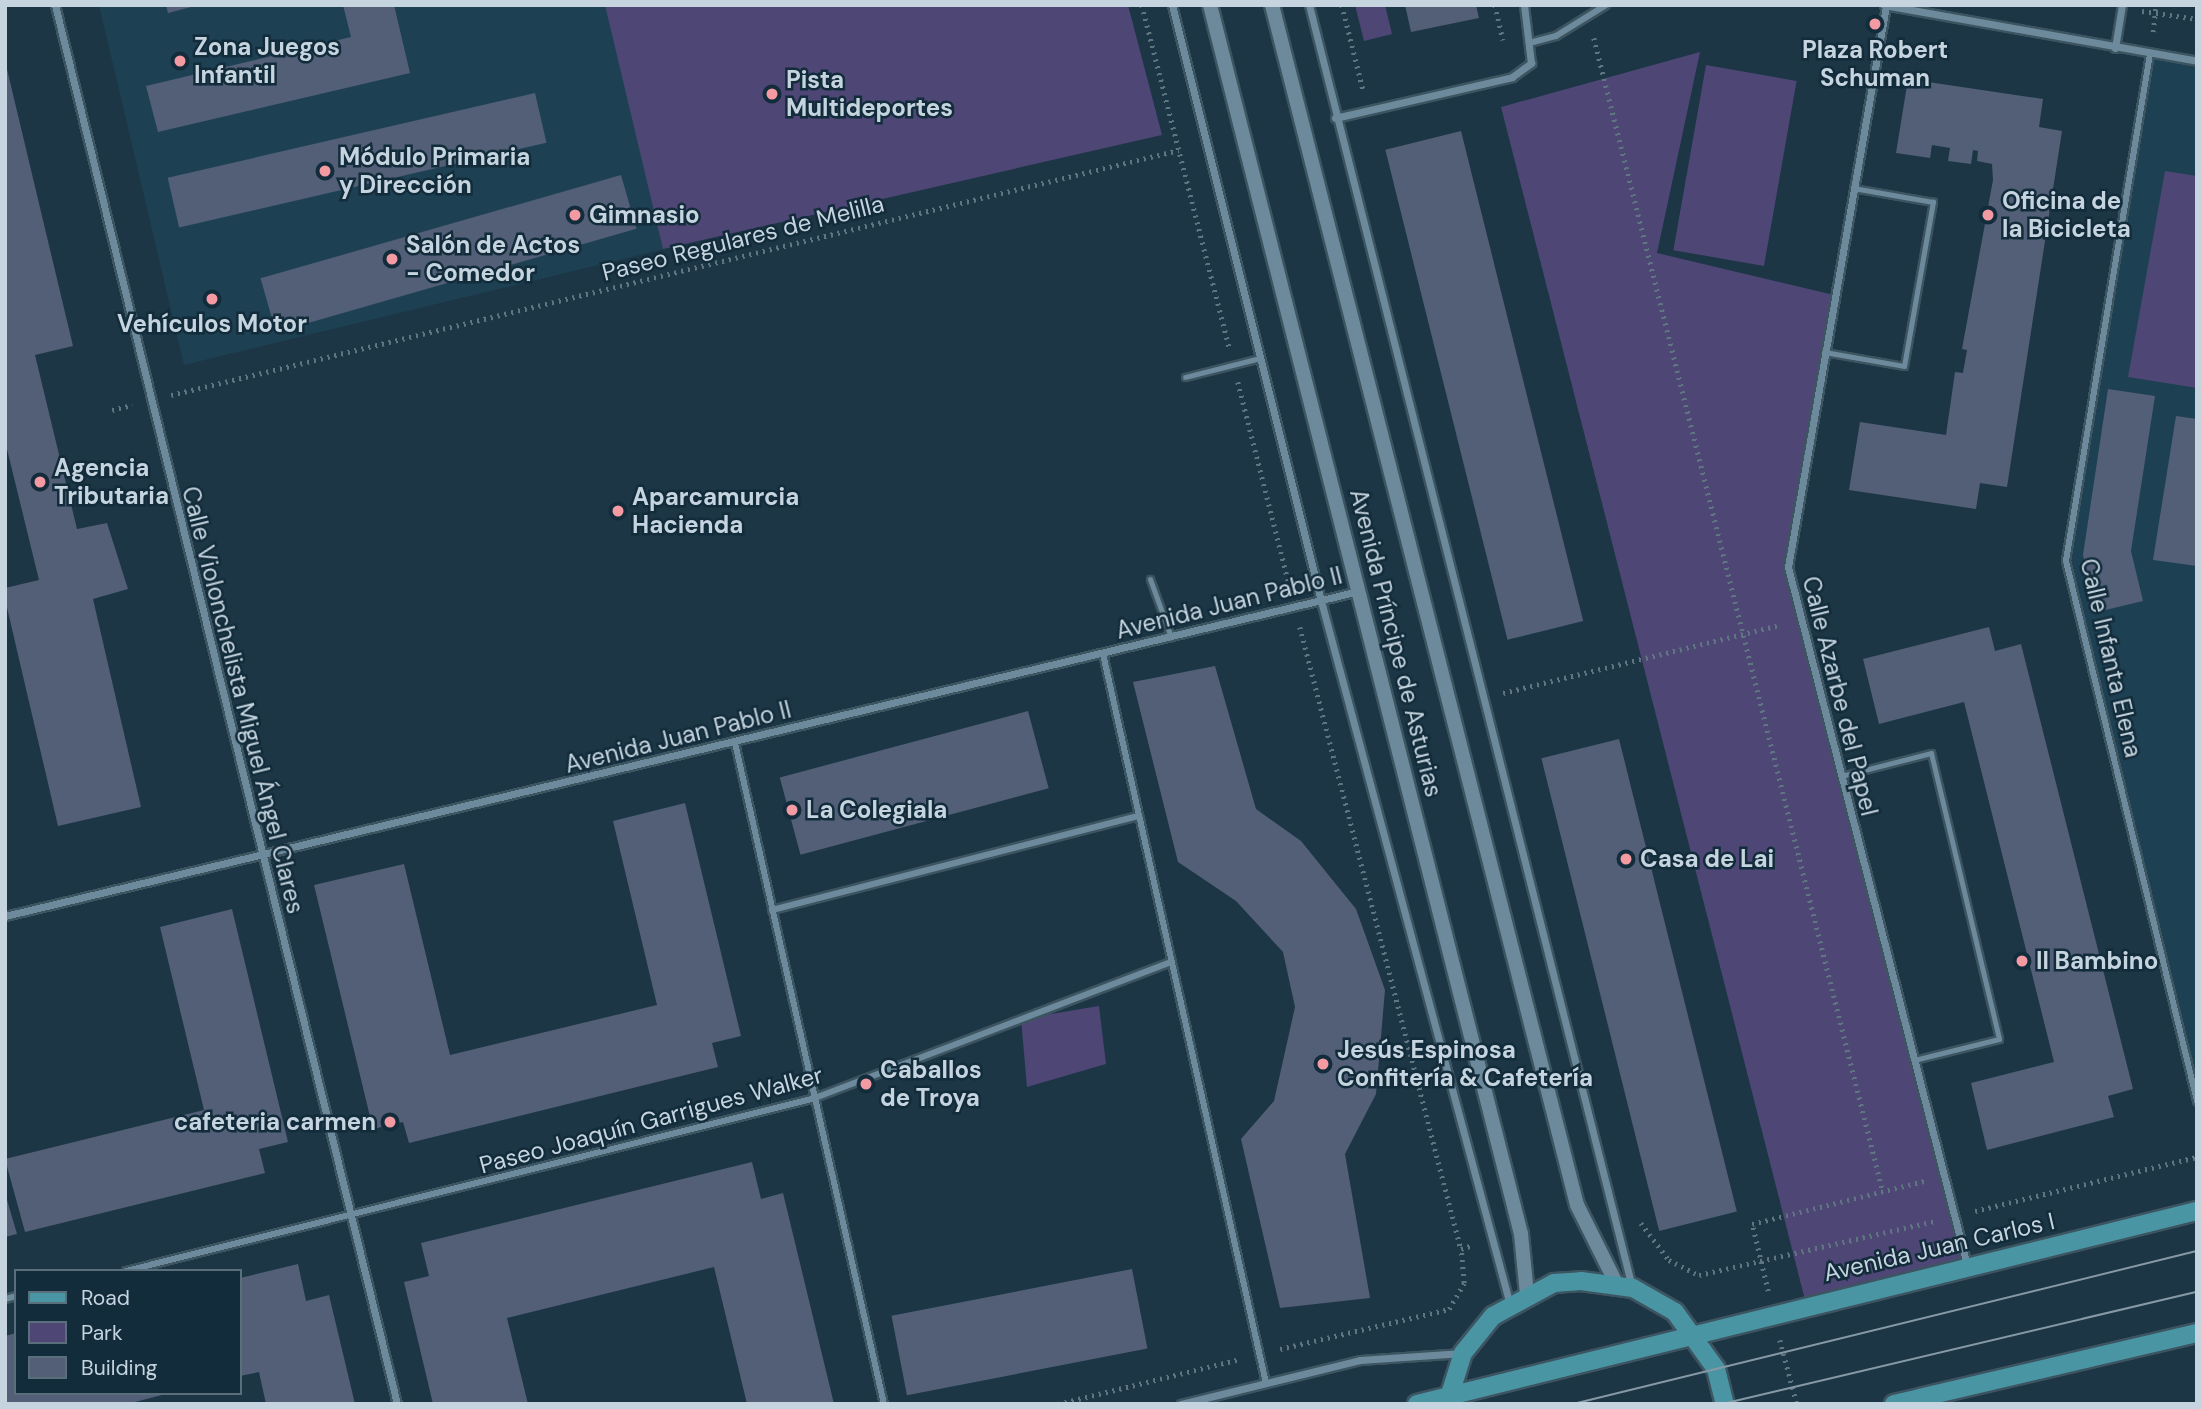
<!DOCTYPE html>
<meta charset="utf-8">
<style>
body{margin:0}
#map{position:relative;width:2202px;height:1409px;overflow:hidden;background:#1c3645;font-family:"DM Sans",sans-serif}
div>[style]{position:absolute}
.built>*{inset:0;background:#1e4053}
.green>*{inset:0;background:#4e4675;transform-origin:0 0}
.building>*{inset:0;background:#525f77;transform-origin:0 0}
.path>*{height:4.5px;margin-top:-2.25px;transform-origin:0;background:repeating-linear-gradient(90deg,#607582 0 2px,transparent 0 7px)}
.roads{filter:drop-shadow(2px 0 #3d5461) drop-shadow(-2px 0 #3d5461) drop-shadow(0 2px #3d5461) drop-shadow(0 -2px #3d5461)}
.service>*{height:5px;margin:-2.5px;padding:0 2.5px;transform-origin:2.5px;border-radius:2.5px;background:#6d8a9c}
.pedestrian>*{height:6px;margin:-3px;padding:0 3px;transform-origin:3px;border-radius:3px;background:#6d8a9c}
.minor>*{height:7px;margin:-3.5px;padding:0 3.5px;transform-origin:3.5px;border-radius:3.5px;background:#6d8a9c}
.secondary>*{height:14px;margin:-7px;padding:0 7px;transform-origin:7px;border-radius:7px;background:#6d8a9c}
.primary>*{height:18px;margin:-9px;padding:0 9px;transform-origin:9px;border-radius:9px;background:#4995a4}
.tram>*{height:2px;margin:-1px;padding:0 1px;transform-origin:1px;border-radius:1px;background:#8699a5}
.dots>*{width:19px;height:19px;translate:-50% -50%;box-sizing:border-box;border:4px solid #122c3b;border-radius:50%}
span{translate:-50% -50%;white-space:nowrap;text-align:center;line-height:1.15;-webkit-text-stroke:5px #122c3b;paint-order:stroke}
.poi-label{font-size:24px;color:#c5d4de;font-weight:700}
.left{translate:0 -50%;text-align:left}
.right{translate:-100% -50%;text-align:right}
.street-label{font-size:24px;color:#c5d4de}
.frame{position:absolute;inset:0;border:7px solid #c5d4de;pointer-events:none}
.legend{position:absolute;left:14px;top:1269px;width:228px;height:126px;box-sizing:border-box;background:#122c3b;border:2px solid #5a6f7c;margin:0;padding:9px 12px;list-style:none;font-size:21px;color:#c5d4de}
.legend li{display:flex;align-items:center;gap:14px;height:35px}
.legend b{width:35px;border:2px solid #5a6f7c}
</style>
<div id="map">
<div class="built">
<div style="clip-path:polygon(99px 5px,896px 5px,938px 183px,184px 365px)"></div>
<div style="clip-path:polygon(2150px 54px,2197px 61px,2197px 1101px,2066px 561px)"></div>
</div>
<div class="green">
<div style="clip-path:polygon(605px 5px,1128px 5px,1162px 135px,663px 249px)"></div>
<div style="clip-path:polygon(1355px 5px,1385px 5px,1392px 34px,1364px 41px)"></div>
<div style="clip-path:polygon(1700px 52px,1657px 253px,1834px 295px,1788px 567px,1967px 1265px,1805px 1300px,1501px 107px)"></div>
<div style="left:1706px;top:65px;width:92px;height:188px;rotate:10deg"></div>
<div style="clip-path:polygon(2165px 171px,2197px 176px,2197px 388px,2128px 377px)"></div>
<div style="clip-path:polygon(1099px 1006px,1106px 1064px,1027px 1087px,1021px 1019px)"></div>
</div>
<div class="building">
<div style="clip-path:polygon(166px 5px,195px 5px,195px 6px,168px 13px)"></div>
<div style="clip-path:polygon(343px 5px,394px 5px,410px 73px,158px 132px,146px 86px,351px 37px)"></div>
<div style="clip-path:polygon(1405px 5px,1476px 5px,1479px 18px,1411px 32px)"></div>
<div style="clip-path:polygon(6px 65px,73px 346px,35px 355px,77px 529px,107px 523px,128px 589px,93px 599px,141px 807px,58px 826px,5px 599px,5px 588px,39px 580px,5px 441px)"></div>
<div style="clip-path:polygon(1908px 79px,2043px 99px,2039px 127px,2062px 131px,2007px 487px,1980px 483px,1976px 509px,1849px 490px,1860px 422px,1946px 435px,1955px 372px,1963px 373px,1967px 350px,1962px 349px,1993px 180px,1992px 164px,1977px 161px,1978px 151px,1973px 150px,1971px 164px,1948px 161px,1950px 148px,1932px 145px,1930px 158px,1896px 153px)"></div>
<div style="left:535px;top:93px;width:51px;height:377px;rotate:77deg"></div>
<div style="left:1461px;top:131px;width:505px;height:78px;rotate:76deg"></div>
<div style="left:621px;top:175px;width:56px;height:375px;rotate:74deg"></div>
<div style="clip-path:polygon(2108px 389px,2155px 396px,2131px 551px,2143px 601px,2097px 612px,2083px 555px)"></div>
<div style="clip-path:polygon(2176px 416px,2197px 419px,2197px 566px,2153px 560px)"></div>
<div style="clip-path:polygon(1989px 627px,1995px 651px,2021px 644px,2133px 1089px,2108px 1096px,2114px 1117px,1987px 1150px,1971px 1083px,2054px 1062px,1964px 702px,1879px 724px,1863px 659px)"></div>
<div style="clip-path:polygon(1215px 666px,1256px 809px,1301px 841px,1356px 909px,1385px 990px,1376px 1094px,1345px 1154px,1370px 1298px,1280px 1308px,1241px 1139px,1274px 1101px,1295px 1007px,1283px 952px,1236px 901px,1178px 862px,1133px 682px)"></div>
<div style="left:1028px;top:711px;width:80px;height:257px;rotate:75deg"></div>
<div style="left:1619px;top:739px;width:487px;height:80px;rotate:76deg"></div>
<div style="clip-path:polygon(685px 803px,741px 1036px,712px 1043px,718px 1067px,409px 1143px,403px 1122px,373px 1129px,314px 885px,404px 864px,450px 1055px,657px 1005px,613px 821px)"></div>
<div style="clip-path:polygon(232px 909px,288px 1142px,259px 1149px,265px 1173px,25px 1232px,5px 1159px,204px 1110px,160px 927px)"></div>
<div style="clip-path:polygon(752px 1162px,761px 1199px,783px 1193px,834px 1404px,747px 1404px,714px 1267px,507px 1318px,528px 1404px,433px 1404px,404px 1282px,429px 1276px,421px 1243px)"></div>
<div style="clip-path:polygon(5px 1193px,17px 1234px,5px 1237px)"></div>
<div style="clip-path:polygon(298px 1264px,306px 1301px,329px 1295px,355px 1404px,266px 1404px,259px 1372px,240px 1376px,240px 1278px)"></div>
<div style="left:1132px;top:1269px;width:81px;height:245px;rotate:79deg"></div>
<div style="clip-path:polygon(16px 1333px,16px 1393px,166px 1394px,127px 1404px,5px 1404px,5px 1336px)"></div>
</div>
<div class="path">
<div style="left:1142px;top:5px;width:353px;rotate:75.7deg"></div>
<div style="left:1342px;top:5px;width:87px;rotate:76deg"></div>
<div style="left:1495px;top:5px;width:36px;rotate:77deg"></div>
<div style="left:2142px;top:11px;width:56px;rotate:8.3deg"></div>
<div style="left:2153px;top:32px;width:27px;rotate:-84deg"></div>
<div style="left:1594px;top:38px;width:1190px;rotate:75.94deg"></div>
<div style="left:1238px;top:382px;width:212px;rotate:75.8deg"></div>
<div style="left:171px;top:395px;width:1037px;rotate:-13.66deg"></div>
<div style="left:112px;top:410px;width:21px;rotate:-14deg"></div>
<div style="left:1300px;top:627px;width:642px;rotate:75.49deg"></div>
<div style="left:1503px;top:693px;width:285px;rotate:-13.8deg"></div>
<div style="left:1975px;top:1211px;width:228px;rotate:-13.7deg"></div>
<div style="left:1641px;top:1223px;width:46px;rotate:52.9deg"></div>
<div style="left:1669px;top:1260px;width:34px;rotate:27deg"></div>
<div style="left:1699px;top:1275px;width:242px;rotate:-12.9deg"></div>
<div style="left:1768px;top:1291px;width:69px;rotate:-103.4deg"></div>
<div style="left:1752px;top:1224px;width:178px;rotate:-14deg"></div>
<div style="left:1780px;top:1340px;width:66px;rotate:75.1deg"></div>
<div style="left:1280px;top:1349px;width:174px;rotate:-13.3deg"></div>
<div style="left:1449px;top:1309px;width:30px;rotate:-60deg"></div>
<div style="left:1464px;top:1283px;width:34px;rotate:-95deg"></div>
<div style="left:1461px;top:1249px;width:13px;rotate:-18deg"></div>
<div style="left:1058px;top:1404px;width:187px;rotate:-13.9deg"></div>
</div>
<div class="roads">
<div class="service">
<div style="left:1824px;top:352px;width:81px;rotate:9.9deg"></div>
<div style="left:1904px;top:366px;width:167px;rotate:-80deg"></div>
<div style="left:1933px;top:202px;width:81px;rotate:-170.1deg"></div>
<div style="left:1185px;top:377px;width:77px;rotate:-14.2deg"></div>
<div style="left:1150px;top:579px;width:62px;rotate:70.1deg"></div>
<div style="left:1841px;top:776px;width:93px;rotate:-14.3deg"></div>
<div style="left:1931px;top:753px;width:294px;rotate:76.6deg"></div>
<div style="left:1999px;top:1039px;width:88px;rotate:166.1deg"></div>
</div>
<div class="pedestrian">
<div style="left:1533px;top:42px;width:24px;rotate:-15deg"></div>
<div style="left:1556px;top:36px;width:59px;rotate:-31.8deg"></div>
<div style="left:2150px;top:54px;width:514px;rotate:99.41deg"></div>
<div style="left:2066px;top:561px;width:556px;rotate:76.36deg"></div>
<div style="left:1103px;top:654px;width:747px;rotate:77.4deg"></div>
<div style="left:735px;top:743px;width:678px;rotate:77.3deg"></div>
<div style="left:772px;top:910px;width:379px;rotate:-14.4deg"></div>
<div style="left:126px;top:1271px;width:710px;rotate:-14.09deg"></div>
<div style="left:815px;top:1098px;width:382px;rotate:-20.9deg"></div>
<div style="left:5px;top:1299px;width:11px;rotate:-15deg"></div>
</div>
<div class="minor">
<div style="left:55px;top:5px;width:1440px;rotate:76.26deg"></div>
<div style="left:1172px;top:5px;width:614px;rotate:75.96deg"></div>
<div style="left:1321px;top:601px;width:729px;rotate:74.97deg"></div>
<div style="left:1309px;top:5px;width:1322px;rotate:75.86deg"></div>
<div style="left:1884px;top:5px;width:318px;rotate:10.1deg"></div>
<div style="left:1886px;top:6px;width:569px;rotate:99.91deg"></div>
<div style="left:1788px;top:567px;width:721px;rotate:75.62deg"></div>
<div style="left:2115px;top:48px;width:44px;rotate:-80.8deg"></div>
<div style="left:1335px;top:118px;width:182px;rotate:-13deg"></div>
<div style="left:1512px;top:77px;width:24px;rotate:-36deg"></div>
<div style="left:1531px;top:63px;width:58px;rotate:-96.9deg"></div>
<div style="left:5px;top:916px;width:1392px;rotate:-13.5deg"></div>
<div style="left:1181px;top:1404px;width:184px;rotate:-13.8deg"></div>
<div style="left:1360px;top:1360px;width:103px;rotate:-3.9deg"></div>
</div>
<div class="secondary">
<div style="left:1210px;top:5px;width:1268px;rotate:75.8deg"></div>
<div style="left:1521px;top:1234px;width:60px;rotate:84.3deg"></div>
<div style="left:1272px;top:5px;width:1238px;rotate:75.74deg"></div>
<div style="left:1577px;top:1205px;width:87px;rotate:63.4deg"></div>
</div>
<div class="primary">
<div style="left:1417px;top:1404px;width:804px;rotate:-13.9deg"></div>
<div style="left:1447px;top:1404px;width:53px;rotate:-72.6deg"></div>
<div style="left:1463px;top:1353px;width:48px;rotate:-51deg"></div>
<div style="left:1493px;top:1316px;width:69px;rotate:-28.4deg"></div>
<div style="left:1554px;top:1283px;width:27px;rotate:-4deg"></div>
<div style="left:1581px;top:1281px;width:52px;rotate:7.7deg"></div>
<div style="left:1633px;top:1288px;width:48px;rotate:29.7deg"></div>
<div style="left:1675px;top:1312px;width:70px;rotate:54.3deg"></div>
<div style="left:1716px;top:1369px;width:36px;rotate:76deg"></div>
<div style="left:1894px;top:1404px;width:311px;rotate:-13.2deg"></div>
</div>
</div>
<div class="tram">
<div style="left:1573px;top:1404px;width:642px;rotate:-13.78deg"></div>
<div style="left:1722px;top:1404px;width:488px;rotate:-13.3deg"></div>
</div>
<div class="dots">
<div style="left:1875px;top:24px;background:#f49aa3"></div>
<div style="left:180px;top:61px;background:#f49aa3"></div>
<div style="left:772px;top:94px;background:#f49aa3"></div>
<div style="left:325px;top:171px;background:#f49aa3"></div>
<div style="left:575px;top:215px;background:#f49aa3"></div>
<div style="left:1988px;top:215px;background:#f49aa3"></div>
<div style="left:392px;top:259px;background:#f49aa3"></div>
<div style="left:212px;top:299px;background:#f49aa3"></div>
<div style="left:40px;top:482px;background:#f49aa3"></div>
<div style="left:618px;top:511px;background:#f49aa3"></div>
<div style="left:792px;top:810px;background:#f49aa3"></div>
<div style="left:1626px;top:859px;background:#f49aa3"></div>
<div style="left:2022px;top:961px;background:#f49aa3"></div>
<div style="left:1323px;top:1064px;background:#f49aa3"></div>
<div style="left:866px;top:1084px;background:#f49aa3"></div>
<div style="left:390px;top:1122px;background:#f49aa3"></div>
</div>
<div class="poi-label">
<span class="left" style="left:194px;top:61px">Zona Juegos<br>Infantil</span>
<span style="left:1875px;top:64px">Plaza Robert<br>Schuman</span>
<span class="left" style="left:786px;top:94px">Pista<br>Multideportes</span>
<span class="left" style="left:339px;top:171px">Módulo Primaria<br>y Dirección</span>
<span class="left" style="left:2002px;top:215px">Oficina de<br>la Bicicleta</span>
<span class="left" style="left:589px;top:215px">Gimnasio</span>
<span class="left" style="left:406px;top:259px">Salón de Actos<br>- Comedor</span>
<span style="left:212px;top:324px">Vehículos Motor</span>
<span class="left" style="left:54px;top:482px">Agencia<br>Tributaria</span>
<span class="left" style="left:632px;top:511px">Aparcamurcia<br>Hacienda</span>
<span class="left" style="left:806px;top:810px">La Colegiala</span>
<span class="left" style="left:1640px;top:859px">Casa de Lai</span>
<span class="left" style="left:2036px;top:961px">Il Bambino</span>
<span class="left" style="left:1337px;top:1064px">Jesús Espinosa<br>Confitería &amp; Cafetería</span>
<span class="left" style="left:880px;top:1084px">Caballos<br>de Troya</span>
<span class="right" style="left:376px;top:1122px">cafeteria carmen</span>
</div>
<div class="street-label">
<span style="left:743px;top:238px;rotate:-14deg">Paseo Regulares de Melilla</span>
<span style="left:1229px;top:603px;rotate:-14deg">Avenida Juan Pablo II</span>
<span style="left:1396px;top:643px;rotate:76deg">Avenida Príncipe de Asturias</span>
<span style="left:2111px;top:658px;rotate:77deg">Calle Infanta Elena</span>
<span style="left:1840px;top:696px;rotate:76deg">Calle Azarbe del Papel</span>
<span style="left:243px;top:700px;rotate:76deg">Calle Violonchelista Miguel Ángel Clares</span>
<span style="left:678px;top:737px;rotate:-14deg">Avenida Juan Pablo II</span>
<span style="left:651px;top:1120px;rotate:-15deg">Paseo Joaquín Garrigues Walker</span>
<span style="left:1939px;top:1247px;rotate:-13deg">Avenida Juan Carlos I</span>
</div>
<div class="frame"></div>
<ul class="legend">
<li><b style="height:9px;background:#4995a4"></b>Road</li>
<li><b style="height:19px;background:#4e4675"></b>Park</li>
<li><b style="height:19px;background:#525f77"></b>Building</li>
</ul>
</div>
